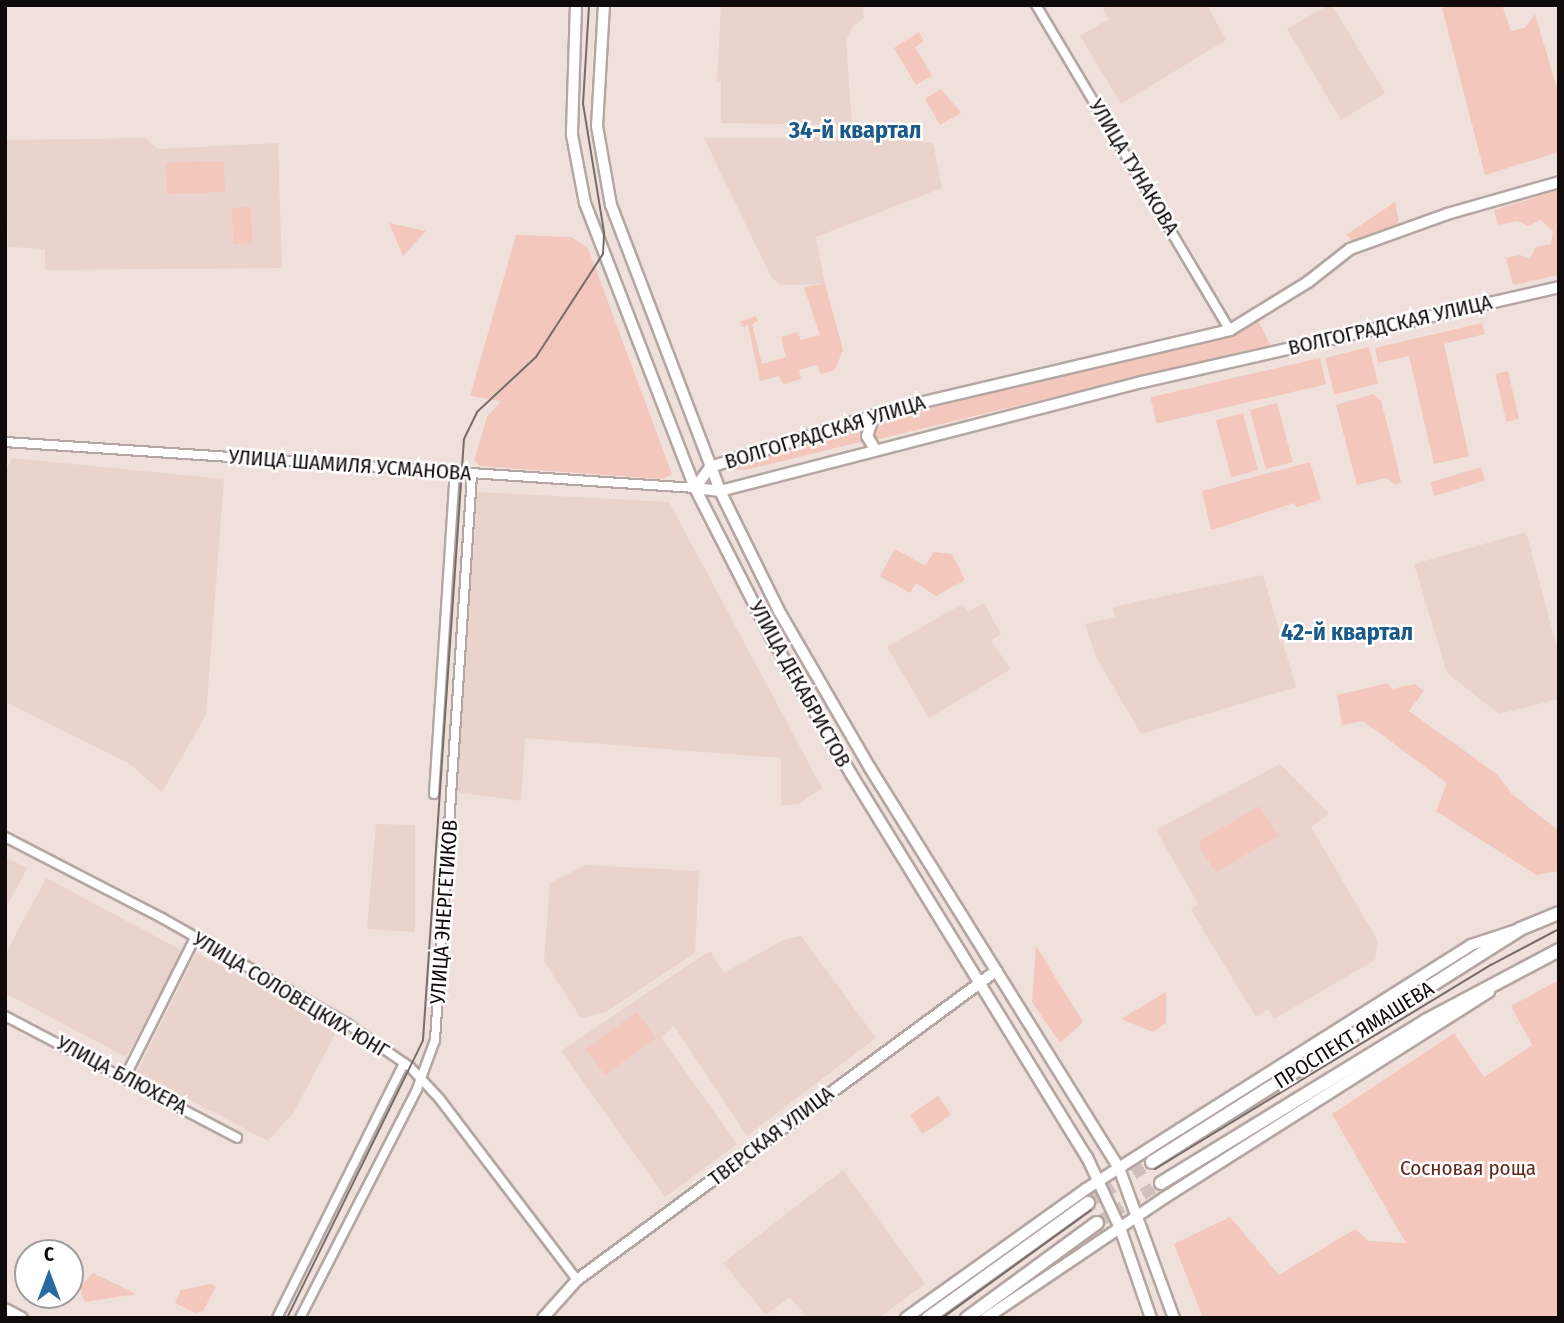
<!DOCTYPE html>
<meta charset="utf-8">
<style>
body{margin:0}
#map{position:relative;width:1564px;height:1323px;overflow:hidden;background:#efe0dc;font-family:"Fira Sans Condensed",sans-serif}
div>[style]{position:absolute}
.built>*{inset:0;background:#ead3cc}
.green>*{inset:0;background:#f3c7bb;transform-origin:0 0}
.primary-tunnel>*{height:12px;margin-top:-6px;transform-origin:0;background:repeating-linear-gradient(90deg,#cec0bc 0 12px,transparent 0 18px)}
.roads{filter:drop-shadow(2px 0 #b4a6a2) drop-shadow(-2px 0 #b4a6a2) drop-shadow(0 2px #b4a6a2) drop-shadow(0 -2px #b4a6a2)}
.street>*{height:8px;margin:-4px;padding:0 4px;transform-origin:4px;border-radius:4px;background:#fff}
.secondary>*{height:10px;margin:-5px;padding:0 5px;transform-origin:5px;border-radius:5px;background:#fff}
.primary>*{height:12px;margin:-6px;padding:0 6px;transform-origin:6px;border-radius:6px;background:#fff}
.tram>*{height:2px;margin:-1px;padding:0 1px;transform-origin:1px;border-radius:1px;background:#766d6a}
span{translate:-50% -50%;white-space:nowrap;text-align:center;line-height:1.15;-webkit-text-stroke:5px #fff;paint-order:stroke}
.street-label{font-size:21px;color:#100b0a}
.park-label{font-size:21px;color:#602819}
.quarter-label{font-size:24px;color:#1b5989;font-weight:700}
.frame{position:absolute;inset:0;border:7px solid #100b0a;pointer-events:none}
.north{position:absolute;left:14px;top:1239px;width:70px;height:70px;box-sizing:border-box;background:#fff;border:2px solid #9f9d9d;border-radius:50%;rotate:0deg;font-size:19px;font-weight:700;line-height:28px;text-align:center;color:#100b0a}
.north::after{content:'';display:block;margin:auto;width:24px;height:32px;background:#276aa0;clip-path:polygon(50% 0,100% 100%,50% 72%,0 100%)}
</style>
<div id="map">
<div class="built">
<div style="clip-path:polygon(721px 5px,863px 5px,864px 18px,853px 26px,846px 41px,852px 125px,721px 123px,721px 80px,717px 82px)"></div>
<div style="clip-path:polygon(1109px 5px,1207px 5px,1226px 40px,1121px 104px,1080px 36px,1109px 19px,1103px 9px)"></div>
<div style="clip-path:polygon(1328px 5px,1332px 5px,1385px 93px,1341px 120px,1287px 29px)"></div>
<div style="clip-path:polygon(873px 137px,933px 143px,942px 188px,816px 237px,825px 284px,781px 285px,771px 277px,704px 138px)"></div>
<div style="clip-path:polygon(145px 138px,158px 149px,278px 143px,282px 268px,45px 270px,45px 249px,8px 247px,5px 140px)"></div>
<div style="clip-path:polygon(12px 458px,224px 479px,206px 715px,162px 792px,130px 764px,5px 702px,5px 472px)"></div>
<div style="clip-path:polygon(477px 492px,669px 502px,822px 788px,799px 804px,781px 806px,781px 758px,525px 738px,521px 801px,457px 792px)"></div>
<div style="clip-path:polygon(1526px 532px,1559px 655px,1559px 699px,1499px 714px,1447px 673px,1414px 564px)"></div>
<div style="clip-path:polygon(1263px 575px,1296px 687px,1141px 734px,1096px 657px,1085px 624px,1115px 617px,1113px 607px)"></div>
<div style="clip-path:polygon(984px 603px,1001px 634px,991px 641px,1011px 669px,929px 718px,887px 647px,962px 604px,968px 612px)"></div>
<div style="clip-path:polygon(1280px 764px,1329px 814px,1311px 827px,1378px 941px,1375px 960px,1274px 1019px,1269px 1009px,1256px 1017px,1191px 910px,1198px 904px,1156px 830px)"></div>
<div style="clip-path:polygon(376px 824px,415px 825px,415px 932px,367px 929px)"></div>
<div style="clip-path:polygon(5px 857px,27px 868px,5px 910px)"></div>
<div style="clip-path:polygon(586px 865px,699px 871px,695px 953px,606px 1012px,581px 1018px,544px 961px,550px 883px)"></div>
<div style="clip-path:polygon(46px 878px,183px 951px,126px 1057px,5px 993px,5px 955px)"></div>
<div style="clip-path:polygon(801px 936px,876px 1038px,747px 1136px,674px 1026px,661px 1037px,737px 1144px,665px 1197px,561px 1051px,703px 955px,711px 952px,724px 973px,783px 940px)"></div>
<div style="clip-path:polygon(196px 953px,339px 1027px,294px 1112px,268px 1141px,137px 1072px)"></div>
<div style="clip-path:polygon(843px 1170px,925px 1284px,879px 1318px,807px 1318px,790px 1297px,766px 1315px,723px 1263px)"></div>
</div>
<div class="green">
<div style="clip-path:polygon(1453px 5px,1502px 5px,1511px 31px,1525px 28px,1535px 14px,1559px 95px,1559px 152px,1485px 175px,1442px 8px)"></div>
<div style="clip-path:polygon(919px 32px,924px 41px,915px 47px,932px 76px,916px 85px,894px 48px)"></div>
<div style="clip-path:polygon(941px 89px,961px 113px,940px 125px,925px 99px)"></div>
<div style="left:224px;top:161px;width:31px;height:58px;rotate:88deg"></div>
<div style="clip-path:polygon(1559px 190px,1559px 275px,1513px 285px,1506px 258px,1520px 255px,1530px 259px,1536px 247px,1551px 244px,1553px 231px,1541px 220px,1529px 226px,1517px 221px,1498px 225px,1494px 210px)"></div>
<div style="clip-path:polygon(1395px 202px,1399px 223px,1352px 241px,1346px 235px)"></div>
<div style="left:251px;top:207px;width:36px;height:19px;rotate:88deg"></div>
<div style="clip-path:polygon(389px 223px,426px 231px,403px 256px)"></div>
<div style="clip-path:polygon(516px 235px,571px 237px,588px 248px,672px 474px,663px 479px,480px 466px,474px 461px,487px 417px,501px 401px,470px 396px)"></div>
<div style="clip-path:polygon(825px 284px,843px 350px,835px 370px,821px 374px,817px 365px,799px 370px,801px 379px,783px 384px,779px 376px,760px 381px,748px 325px,742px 327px,740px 322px,755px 316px,758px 321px,752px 324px,762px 364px,786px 357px,781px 337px,797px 332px,801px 340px,820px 335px,804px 287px)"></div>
<div style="clip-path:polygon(1258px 320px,1270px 345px,879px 439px,872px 436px,876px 421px,1221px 337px)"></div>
<div style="clip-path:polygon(1482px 323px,1485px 334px,1444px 344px,1469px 456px,1434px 464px,1409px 356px,1378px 363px,1375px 348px)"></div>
<div style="left:1369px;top:347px;width:38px;height:45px;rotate:76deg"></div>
<div style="left:1320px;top:358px;width:27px;height:174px;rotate:77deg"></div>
<div style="left:1508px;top:371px;width:49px;height:13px;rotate:77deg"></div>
<div style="clip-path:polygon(1373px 394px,1381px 401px,1391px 439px,1401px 482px,1395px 485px,1387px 478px,1357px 485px,1336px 405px)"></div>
<div style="left:1277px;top:403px;width:61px;height:28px;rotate:75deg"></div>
<div style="left:1243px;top:413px;width:59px;height:28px;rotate:75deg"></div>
<div style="clip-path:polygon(861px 425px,859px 437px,865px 441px,746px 470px,729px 469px,731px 463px)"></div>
<div style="clip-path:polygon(1310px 462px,1321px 500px,1297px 507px,1294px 503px,1211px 530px,1202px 491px)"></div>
<div style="left:1481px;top:467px;width:14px;height:53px;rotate:73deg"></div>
<div style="clip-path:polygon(895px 549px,925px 566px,934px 552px,952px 554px,965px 580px,936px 596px,916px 583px,910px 593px,880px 576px)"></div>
<div style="clip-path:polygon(1388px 683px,1392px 689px,1415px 684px,1424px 691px,1409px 711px,1498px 775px,1512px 794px,1559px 831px,1559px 871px,1536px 875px,1436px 811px,1447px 783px,1363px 721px,1342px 725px,1337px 695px)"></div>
<div style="clip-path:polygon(1260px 806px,1278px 836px,1216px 872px,1199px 847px,1201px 840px)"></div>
<div style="clip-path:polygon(1036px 946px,1083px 1022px,1060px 1043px,1032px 1002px)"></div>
<div style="clip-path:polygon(1559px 980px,1559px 1318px,1203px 1318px,1174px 1244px,1230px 1217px,1279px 1275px,1355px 1229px,1369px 1241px,1406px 1243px,1332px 1114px,1454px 1033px,1484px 1077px,1532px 1045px,1511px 1006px)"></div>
<div style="clip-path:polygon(1166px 992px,1166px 1023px,1153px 1032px,1121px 1019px)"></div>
<div style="left:637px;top:1012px;width:32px;height:63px;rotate:54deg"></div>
<div style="left:938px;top:1096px;width:23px;height:34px;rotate:56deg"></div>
<div style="clip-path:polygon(93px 1273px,136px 1294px,85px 1302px,79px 1288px)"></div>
<div style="clip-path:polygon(211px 1284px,216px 1287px,203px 1311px,195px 1313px,175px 1303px,181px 1290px)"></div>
</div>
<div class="primary-tunnel">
<div style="left:1088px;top:1203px;width:76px;rotate:-32.6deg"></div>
<div style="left:1097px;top:1223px;width:75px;rotate:-32deg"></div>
</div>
<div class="roads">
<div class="street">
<div style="left:1036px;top:5px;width:378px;rotate:59.2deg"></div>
<div style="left:5px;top:442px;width:692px;rotate:3.81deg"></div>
<div style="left:434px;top:794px;width:322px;rotate:-86.3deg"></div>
<div style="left:5px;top:837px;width:177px;rotate:27.3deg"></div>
<div style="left:162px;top:918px;width:212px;rotate:29.7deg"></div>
<div style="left:346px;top:1023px;width:78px;rotate:34.5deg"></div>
<div style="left:410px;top:1067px;width:42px;rotate:46.9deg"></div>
<div style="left:439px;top:1098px;width:228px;rotate:52.8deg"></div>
<div style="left:5px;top:1016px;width:262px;rotate:27.7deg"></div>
<div style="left:126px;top:1075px;width:153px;rotate:-63.3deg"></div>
<div style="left:277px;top:1318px;width:285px;rotate:-63.5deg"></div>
<div style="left:300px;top:1318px;width:257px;rotate:-62.9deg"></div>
<div style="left:417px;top:1089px;width:52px;rotate:-69.8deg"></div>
<div style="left:435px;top:1040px;width:567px;rotate:-86.26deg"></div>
</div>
<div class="secondary">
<div style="left:576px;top:5px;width:130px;rotate:91.8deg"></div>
<div style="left:572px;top:135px;width:69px;rotate:79.2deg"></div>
<div style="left:585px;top:203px;width:305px;rotate:68.9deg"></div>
<div style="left:695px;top:488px;width:167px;rotate:63deg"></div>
<div style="left:771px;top:637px;width:159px;rotate:59.7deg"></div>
<div style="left:851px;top:774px;width:450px;rotate:58.4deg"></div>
<div style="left:1087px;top:1157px;width:78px;rotate:65.1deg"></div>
<div style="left:1120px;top:1228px;width:95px;rotate:71deg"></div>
<div style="left:604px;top:5px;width:121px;rotate:93.3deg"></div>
<div style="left:597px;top:126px;width:80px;rotate:80deg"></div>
<div style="left:611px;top:205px;width:306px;rotate:69.1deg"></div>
<div style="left:720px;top:491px;width:134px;rotate:63.8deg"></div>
<div style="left:779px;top:611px;width:181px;rotate:59.9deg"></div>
<div style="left:870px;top:768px;width:471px;rotate:58.1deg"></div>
<div style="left:1119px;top:1168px;width:160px;rotate:69.9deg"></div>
<div style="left:873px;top:418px;width:19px;rotate:108deg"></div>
<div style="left:867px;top:436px;width:17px;rotate:59deg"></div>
<div style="left:695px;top:488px;width:26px;rotate:-54deg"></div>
<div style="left:710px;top:467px;width:201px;rotate:-17.4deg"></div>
<div style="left:902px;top:407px;width:337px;rotate:-13.2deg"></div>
<div style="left:1230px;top:330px;width:92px;rotate:-31.6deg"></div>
<div style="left:1308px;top:282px;width:53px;rotate:-38.2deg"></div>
<div style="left:1350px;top:249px;width:103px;rotate:-19.8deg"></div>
<div style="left:1447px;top:214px;width:116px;rotate:-15.9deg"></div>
<div style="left:695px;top:488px;width:25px;rotate:7deg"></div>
<div style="left:720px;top:491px;width:436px;rotate:-14.5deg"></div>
<div style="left:1142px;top:382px;width:428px;rotate:-12.8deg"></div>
<div style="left:5px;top:1309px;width:19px;rotate:28deg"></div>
<div style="left:543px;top:1318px;width:51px;rotate:-48.2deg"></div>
<div style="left:577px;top:1280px;width:521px;rotate:-36.41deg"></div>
<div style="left:906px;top:1318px;width:221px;rotate:-35.6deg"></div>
<div style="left:1086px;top:1189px;width:112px;rotate:-32.6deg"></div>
<div style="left:1180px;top:1129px;width:344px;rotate:-32.3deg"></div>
<div style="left:1471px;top:945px;width:48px;rotate:-18.1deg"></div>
<div style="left:986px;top:1318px;width:215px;rotate:-34deg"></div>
<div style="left:1164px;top:1198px;width:385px;rotate:-32.4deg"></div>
</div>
<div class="primary">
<div style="left:1152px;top:1162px;width:436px;rotate:-32.3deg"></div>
<div style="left:1520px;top:929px;width:42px;rotate:-22.3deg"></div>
<div style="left:1161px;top:1183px;width:310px;rotate:-31.5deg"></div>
<div style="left:1425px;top:1021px;width:152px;rotate:-27.9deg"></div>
<div style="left:928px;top:1318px;width:197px;rotate:-35.7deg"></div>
<div style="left:967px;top:1318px;width:161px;rotate:-36.2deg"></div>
</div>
</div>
<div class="tram">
<div style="left:1155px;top:1169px;width:393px;rotate:-31.3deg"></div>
<div style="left:1491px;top:965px;width:77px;rotate:-27.9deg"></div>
<div style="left:287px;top:1318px;width:309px;rotate:-63.9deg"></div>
<div style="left:423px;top:1040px;width:602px;rotate:-86.1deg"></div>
<div style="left:464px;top:439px;width:30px;rotate:-64deg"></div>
<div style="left:477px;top:412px;width:81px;rotate:-43deg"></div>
<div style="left:536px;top:357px;width:123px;rotate:-57deg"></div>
<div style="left:603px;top:254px;width:22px;rotate:-87deg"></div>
<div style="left:604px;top:232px;width:130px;rotate:-99.3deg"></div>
<div style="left:583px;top:104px;width:99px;rotate:-86.5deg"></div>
<div style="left:942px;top:1318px;width:184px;rotate:-35.9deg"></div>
</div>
<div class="street-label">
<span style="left:1134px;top:167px;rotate:59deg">УЛИЦА ТУНАКОВА</span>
<span style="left:1390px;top:325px;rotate:-13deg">ВОЛГОГРАДСКАЯ УЛИЦА</span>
<span style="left:825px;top:432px;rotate:-17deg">ВОЛГОГРАДСКАЯ УЛИЦА</span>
<span style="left:350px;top:465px;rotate:4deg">УЛИЦА ШАМИЛЯ УСМАНОВА</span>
<span style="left:800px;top:684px;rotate:61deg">УЛИЦА ДЕКАБРИСТОВ</span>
<span style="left:444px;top:912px;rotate:-86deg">УЛИЦА ЭНЕРГЕТИКОВ</span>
<span style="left:291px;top:995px;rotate:31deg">УЛИЦА СОЛОВЕЦКИХ ЮНГ</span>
<span style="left:1354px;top:1035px;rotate:-32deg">ПРОСПЕКТ ЯМАШЕВА</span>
<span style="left:122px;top:1075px;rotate:28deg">УЛИЦА БЛЮХЕРА</span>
<span style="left:771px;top:1136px;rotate:-37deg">ТВЕРСКАЯ УЛИЦА</span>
</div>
<div class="park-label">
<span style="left:1468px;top:1168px">Сосновая роща</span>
</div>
<div class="quarter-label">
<span style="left:855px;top:131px">34-й квартал</span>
<span style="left:1347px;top:633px">42-й квартал</span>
</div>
<div class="frame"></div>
<div class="north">С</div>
</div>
